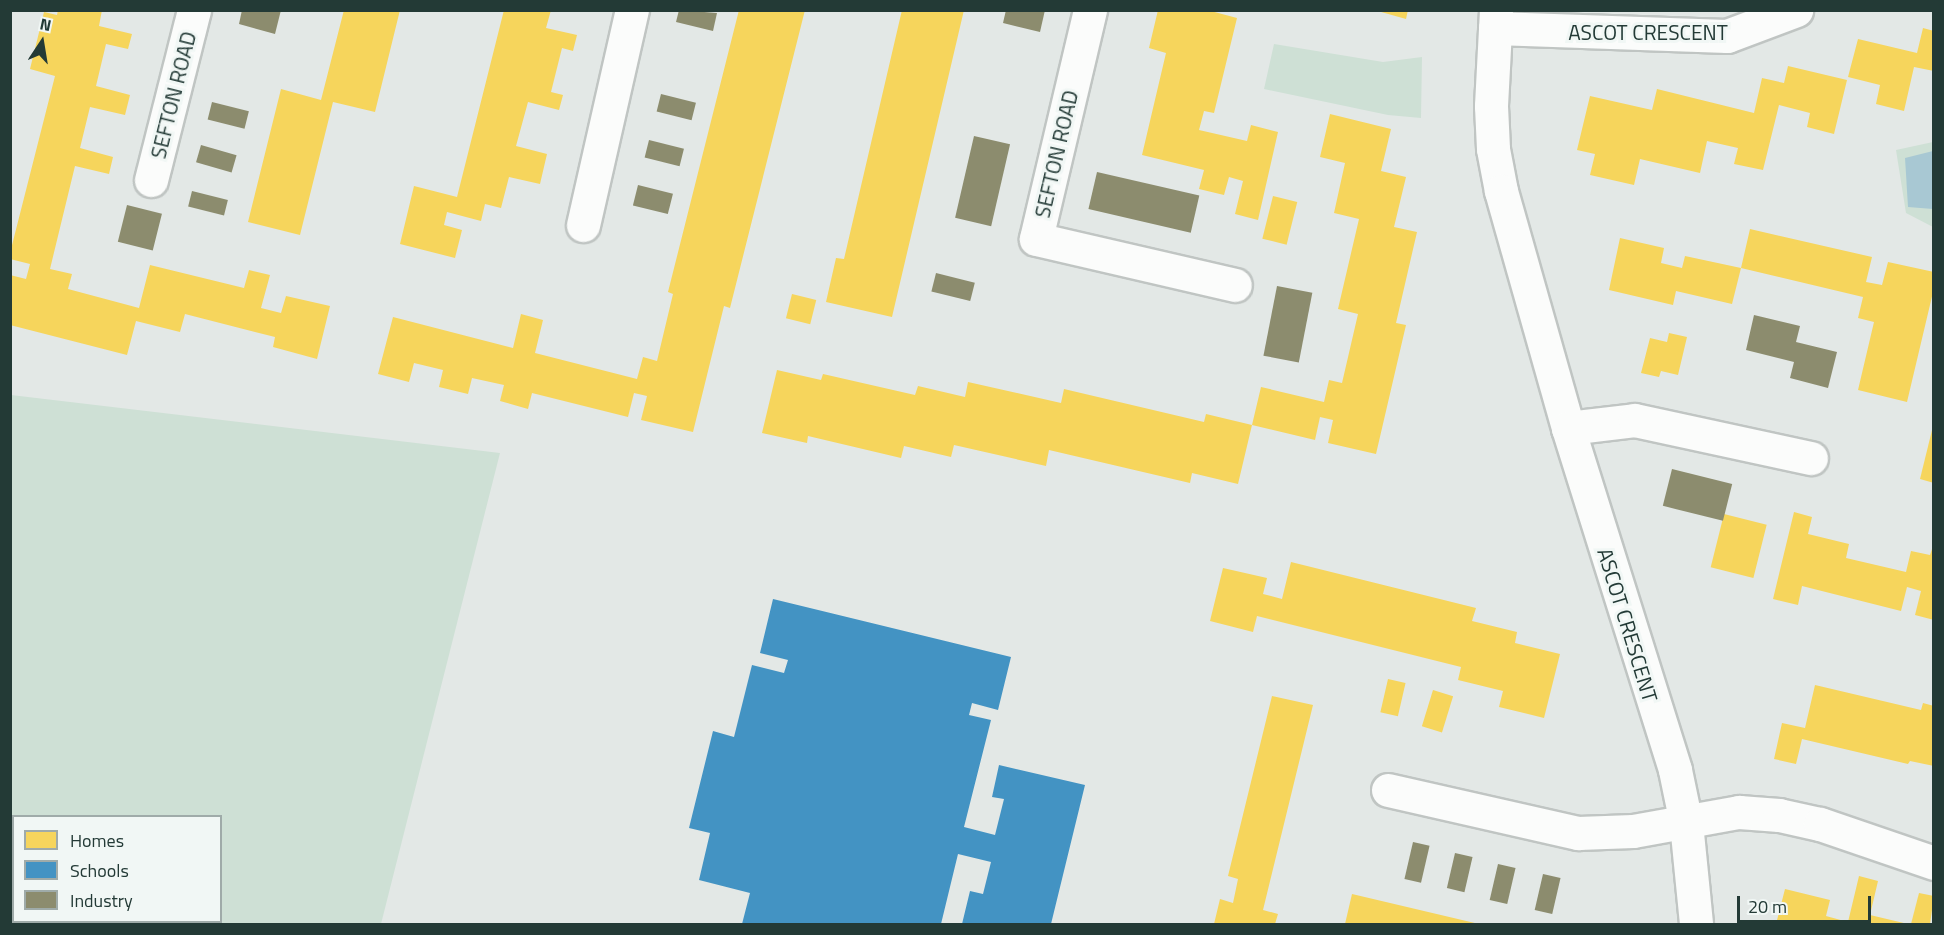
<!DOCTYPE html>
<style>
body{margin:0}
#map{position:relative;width:1944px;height:935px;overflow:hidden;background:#e3e8e6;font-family:"Titillium Web",sans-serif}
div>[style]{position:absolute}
.green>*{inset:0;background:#cee0d5}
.water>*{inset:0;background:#a8c8d3}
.homes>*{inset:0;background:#f6d55c;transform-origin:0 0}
.schools>*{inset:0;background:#4393c3}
.industry>*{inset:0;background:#8c8c6e;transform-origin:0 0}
.roads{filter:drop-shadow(2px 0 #c0c5c3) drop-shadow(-2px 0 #c0c5c3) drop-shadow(0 2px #c0c5c3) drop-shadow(0 -2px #c0c5c3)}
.minor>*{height:33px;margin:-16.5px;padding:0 16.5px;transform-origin:16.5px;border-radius:16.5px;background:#fbfcfb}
span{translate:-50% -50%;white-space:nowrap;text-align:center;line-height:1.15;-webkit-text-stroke:6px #f1f7f5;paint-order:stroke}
.street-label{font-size:21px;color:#233a36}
.frame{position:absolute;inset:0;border:12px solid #233a36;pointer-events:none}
.legend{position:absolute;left:12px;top:815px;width:210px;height:108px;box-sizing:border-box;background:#f1f7f5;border:2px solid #9faba9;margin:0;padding:8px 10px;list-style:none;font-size:18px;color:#233a36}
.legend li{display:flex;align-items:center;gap:12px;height:30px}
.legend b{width:30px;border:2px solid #9faba9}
.north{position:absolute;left:12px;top:12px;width:60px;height:60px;-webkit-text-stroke:4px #f1f7f5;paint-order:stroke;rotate:12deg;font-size:16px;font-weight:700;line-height:24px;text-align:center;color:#233a36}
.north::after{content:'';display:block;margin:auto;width:21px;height:27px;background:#233a36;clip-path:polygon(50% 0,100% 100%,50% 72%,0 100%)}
.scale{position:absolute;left:1737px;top:896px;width:134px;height:27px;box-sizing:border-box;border:3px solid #233a36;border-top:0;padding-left:8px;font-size:18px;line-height:21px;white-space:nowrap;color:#233a36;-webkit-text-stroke:4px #f1f7f5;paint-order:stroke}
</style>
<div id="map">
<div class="green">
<div style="clip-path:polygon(1274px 44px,1383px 62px,1422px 57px,1421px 118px,1388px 115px,1264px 89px)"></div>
<div style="clip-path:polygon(1933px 142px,1933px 227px,1906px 213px,1896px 150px)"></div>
<div style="clip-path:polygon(evenodd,11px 395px,500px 453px,381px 924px,11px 924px,11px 395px,14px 816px,220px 816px,220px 922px,14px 922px,14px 816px)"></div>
</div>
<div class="water">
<div style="clip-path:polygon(1933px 151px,1933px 209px,1908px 207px,1905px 158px)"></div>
</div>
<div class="homes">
<div style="clip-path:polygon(58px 10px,102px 10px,99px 26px,132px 34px,128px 49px,106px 44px,96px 86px,130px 95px,125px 115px,90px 107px,80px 148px,113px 157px,109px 174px,75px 166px,50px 269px,72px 274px,68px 289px,139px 308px,150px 265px,244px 288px,249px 270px,270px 275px,261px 308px,281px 313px,286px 296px,330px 306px,317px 359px,273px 347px,275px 337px,185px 314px,180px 332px,136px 321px,127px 355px,10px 325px,10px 275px,26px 279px,30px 264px,10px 259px,10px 253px,55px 76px,30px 69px,44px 12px,57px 15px)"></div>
<div style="clip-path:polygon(344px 10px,400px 10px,375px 112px,333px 102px,300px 235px,248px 222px,281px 89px,321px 100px)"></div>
<div style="clip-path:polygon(504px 10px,551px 10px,546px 28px,577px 35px,573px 51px,562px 48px,551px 92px,563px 95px,559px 110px,528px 102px,516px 146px,547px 154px,540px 184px,509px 177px,501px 208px,485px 204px,481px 221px,447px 212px,444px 225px,462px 230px,455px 258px,400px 244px,414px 186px,457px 197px)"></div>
<div style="clip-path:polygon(739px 10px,805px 10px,730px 308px,724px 306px,693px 432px,641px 420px,647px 396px,634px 393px,628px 417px,532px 393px,528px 409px,500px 401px,504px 385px,472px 378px,468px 394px,439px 387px,443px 370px,414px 363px,409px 382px,378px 374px,393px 317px,513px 348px,521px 314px,543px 320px,535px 353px,637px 379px,643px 357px,657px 361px,673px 294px,668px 292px)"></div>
<div style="clip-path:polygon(902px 10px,964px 10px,892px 317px,826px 302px,836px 258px,844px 259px)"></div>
<div style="clip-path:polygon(1158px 10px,1207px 10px,1237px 18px,1214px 113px,1204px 111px,1199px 130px,1247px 141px,1251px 125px,1278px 132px,1258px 220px,1235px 214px,1243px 181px,1229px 177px,1224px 195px,1199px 189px,1204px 170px,1142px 155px,1166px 53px,1149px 48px)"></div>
<div style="clip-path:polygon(1374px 10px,1408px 10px,1406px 19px)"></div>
<div style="clip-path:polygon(1923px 28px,1934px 31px,1934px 71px,1914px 67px,1904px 111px,1876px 104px,1880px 85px,1848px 77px,1858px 39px,1917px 53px)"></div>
<div style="clip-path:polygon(1788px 66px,1847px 80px,1834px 134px,1807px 127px,1810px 113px,1779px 105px,1763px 170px,1734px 164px,1738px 148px,1707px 141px,1700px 173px,1640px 159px,1634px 185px,1590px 175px,1595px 154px,1577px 150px,1590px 96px,1652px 110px,1657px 89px,1754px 113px,1762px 78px,1784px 83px)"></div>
<div style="clip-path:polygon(1330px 114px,1391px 129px,1381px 171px,1406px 177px,1394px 227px,1417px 232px,1396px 323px,1406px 325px,1376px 454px,1328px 443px,1333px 420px,1320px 417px,1315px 440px,1252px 425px,1238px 484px,1192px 473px,1190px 483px,1049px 450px,1046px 466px,954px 445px,951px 457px,904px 446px,901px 458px,808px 436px,807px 443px,762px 433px,777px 370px,821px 380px,823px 374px,915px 395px,918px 386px,965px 397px,968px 382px,1061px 403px,1064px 389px,1204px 422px,1206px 414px,1252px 425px,1261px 387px,1324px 402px,1329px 380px,1342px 383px,1358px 314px,1338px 309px,1359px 219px,1334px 213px,1345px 163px,1320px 157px)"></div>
<div style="left:1273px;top:196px;width:25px;height:44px;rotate:14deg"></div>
<div style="clip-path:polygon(1750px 229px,1872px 257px,1866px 282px,1882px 285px,1888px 262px,1934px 272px,1934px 288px,1907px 402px,1858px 390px,1874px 322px,1858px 318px,1863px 297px,1741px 268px)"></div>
<div style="clip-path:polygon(1620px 238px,1664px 248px,1661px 263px,1682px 268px,1685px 256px,1741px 268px,1732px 304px,1676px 291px,1673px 305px,1609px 290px)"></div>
<div style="left:792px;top:294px;width:25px;height:25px;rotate:14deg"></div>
<div style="clip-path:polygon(1669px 333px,1687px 337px,1678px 375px,1661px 371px,1659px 377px,1641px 373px,1650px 338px,1667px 342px)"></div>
<div style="clip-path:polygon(1933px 426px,1934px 426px,1934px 483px,1920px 479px)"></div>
<div style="clip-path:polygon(1794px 512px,1812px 517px,1808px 534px,1849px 544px,1846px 558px,1906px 572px,1911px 551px,1930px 555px,1934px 543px,1934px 620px,1915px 615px,1921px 591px,1907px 587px,1901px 611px,1802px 586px,1798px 605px,1773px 599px)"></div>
<div style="left:1724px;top:514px;width:44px;height:55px;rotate:14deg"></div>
<div style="clip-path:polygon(1291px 562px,1476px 608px,1472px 621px,1517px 632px,1515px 643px,1560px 654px,1544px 718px,1499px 707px,1503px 691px,1458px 680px,1461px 667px,1257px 616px,1253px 632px,1210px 621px,1223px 568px,1267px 578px,1263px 594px,1282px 599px)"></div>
<div style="left:1388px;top:679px;width:18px;height:34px;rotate:13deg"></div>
<div style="clip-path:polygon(1815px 685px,1921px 710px,1923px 703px,1934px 706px,1934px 766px,1910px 761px,1908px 764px,1802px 739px,1796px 764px,1774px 759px,1782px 723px,1805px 728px)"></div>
<div style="left:1433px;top:690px;width:21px;height:38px;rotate:17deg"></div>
<div style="clip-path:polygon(1272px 696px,1313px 705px,1263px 910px,1278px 914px,1275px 924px,1214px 924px,1220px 899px,1233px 903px,1238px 879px,1228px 876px)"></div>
<div style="clip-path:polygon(1859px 876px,1878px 881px,1870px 915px,1908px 924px,1776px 924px,1785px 889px,1830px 900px,1826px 916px,1848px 922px)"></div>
<div style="clip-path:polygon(1919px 893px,1934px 896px,1930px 924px,1911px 924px)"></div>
<div style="clip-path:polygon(1352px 894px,1479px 924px,1345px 924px)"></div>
</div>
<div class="schools">
<div style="clip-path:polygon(773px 599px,1011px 657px,998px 710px,972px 703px,969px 715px,991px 720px,964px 827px,995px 835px,1004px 799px,992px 797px,999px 765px,1085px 785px,1051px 924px,962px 924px,970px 891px,983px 894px,991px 862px,958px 854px,941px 924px,742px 924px,750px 893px,699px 880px,710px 833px,689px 828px,713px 731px,734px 737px,752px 665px,784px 673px,788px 660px,760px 653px)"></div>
</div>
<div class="industry">
<div style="clip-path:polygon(242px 10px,281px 10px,275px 34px,239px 24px)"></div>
<div style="clip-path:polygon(679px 10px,717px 13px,713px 31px,676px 22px)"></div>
<div style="clip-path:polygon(1006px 10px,1045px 10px,1040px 32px,1003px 23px)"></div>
<div style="left:661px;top:94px;width:36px;height:18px;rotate:14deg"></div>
<div style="left:212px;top:102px;width:38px;height:18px;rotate:14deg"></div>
<div style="left:974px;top:136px;width:37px;height:84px;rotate:13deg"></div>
<div style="left:649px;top:140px;width:36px;height:18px;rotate:14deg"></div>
<div style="left:201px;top:145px;width:37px;height:18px;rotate:16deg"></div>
<div style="left:1097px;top:172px;width:105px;height:38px;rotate:13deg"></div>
<div style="left:638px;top:185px;width:36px;height:21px;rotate:14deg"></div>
<div style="left:192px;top:191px;width:37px;height:16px;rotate:14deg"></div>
<div style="left:127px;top:205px;width:36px;height:38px;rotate:14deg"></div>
<div style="left:936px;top:273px;width:40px;height:19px;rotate:14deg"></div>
<div style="left:1277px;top:286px;width:36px;height:71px;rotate:11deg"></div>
<div style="clip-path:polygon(1754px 315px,1800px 326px,1796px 342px,1837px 352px,1828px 388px,1790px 378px,1794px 362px,1746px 350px)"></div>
<div style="left:1672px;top:469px;width:62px;height:38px;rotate:14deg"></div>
<div style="left:1413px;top:842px;width:17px;height:38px;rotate:13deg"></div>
<div style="left:1455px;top:853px;width:18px;height:36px;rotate:13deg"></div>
<div style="left:1498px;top:864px;width:18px;height:37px;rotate:13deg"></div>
<div style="left:1543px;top:874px;width:18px;height:37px;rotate:13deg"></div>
</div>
<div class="roads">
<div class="minor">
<div style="left:1090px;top:10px;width:235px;rotate:103.3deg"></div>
<div style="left:1036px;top:239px;width:204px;rotate:13deg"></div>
<div style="left:1496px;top:10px;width:96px;rotate:93deg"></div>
<div style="left:1491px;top:106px;width:43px;rotate:87.3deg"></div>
<div style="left:1493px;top:149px;width:43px;rotate:79.2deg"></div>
<div style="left:1501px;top:191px;width:246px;rotate:74.2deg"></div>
<div style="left:1568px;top:428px;width:358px;rotate:72.6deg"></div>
<div style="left:1675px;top:770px;width:54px;rotate:78.3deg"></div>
<div style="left:1686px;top:823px;width:101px;rotate:84.3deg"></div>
<div style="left:1495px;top:28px;width:232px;rotate:2deg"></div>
<div style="left:1727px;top:36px;width:74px;rotate:-20.6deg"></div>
<div style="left:151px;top:180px;width:175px;rotate:-75.8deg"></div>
<div style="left:583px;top:225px;width:221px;rotate:-77.2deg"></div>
<div style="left:1568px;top:428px;width:67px;rotate:-6.8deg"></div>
<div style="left:1635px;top:420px;width:180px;rotate:12.2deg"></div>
<div style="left:1388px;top:790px;width:195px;rotate:12.8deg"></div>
<div style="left:1578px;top:833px;width:55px;rotate:-2.1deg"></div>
<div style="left:1633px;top:831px;width:108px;rotate:-10.2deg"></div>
<div style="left:1739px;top:812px;width:40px;rotate:4.3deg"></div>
<div style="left:1779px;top:815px;width:42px;rotate:12.4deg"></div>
<div style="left:1820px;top:824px;width:120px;rotate:18.9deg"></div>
</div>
</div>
<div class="street-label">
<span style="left:1648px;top:32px">ASCOT CRESCENT</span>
<span style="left:173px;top:95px;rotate:-76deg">SEFTON ROAD</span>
<span style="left:1056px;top:154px;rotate:-77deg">SEFTON ROAD</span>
<span style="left:1628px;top:625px;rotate:73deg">ASCOT CRESCENT</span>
</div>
<div class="frame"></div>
<ul class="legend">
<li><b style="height:16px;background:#f6d55c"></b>Homes</li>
<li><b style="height:16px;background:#4393c3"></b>Schools</li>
<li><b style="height:16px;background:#8c8c6e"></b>Industry</li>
</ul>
<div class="north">N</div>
<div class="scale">20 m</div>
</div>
